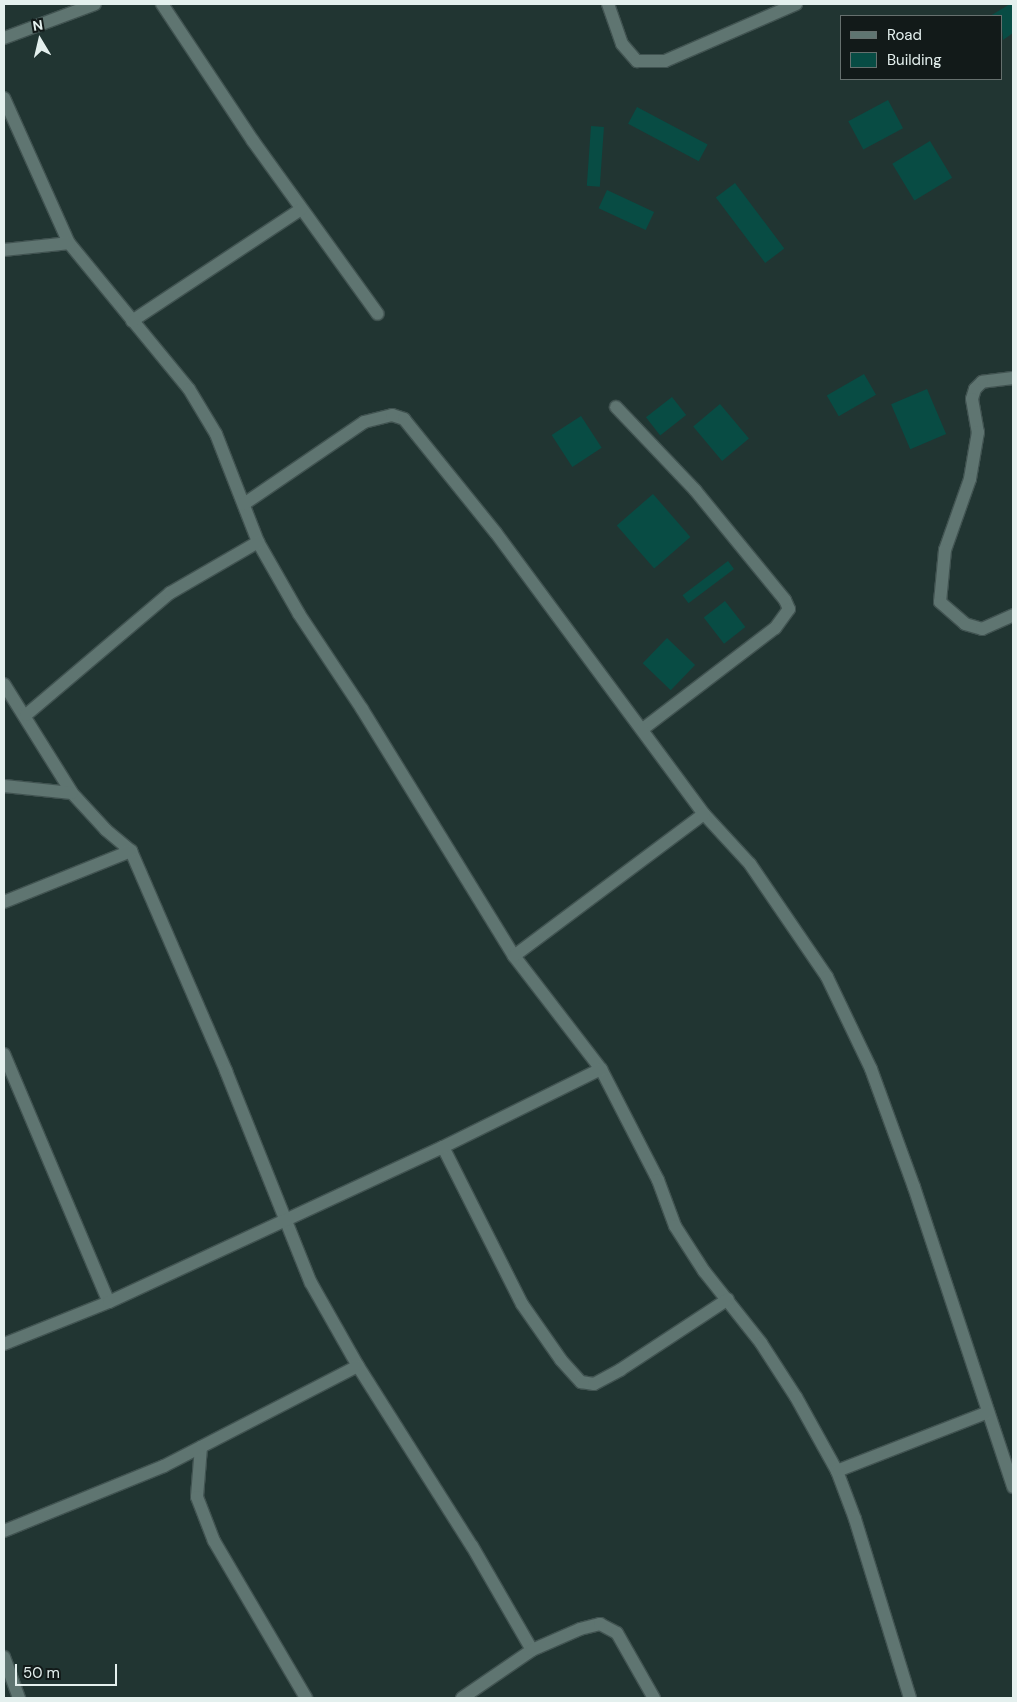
<!DOCTYPE html>
<style>
body{margin:0}
#map{position:relative;width:1017px;height:1702px;overflow:hidden;background:#213532;font-family:"DM Sans",sans-serif}
div>[style]{position:absolute}
.building>*{inset:0;background:#084c44;transform-origin:0 0}
.roads{filter:drop-shadow(1px 0 #415351) drop-shadow(-1px 0 #415351) drop-shadow(0 1px #415351) drop-shadow(0 -1px #415351)}
.minor>*{height:12px;margin:-6px;padding:0 6px;transform-origin:6px;border-radius:6px;background:#5f7571}
span{translate:-50% -50%;white-space:nowrap;text-align:center;line-height:1.15;-webkit-text-stroke:4px #121a19;paint-order:stroke}
.frame{position:absolute;inset:0;border:5px solid #e4f0ee;pointer-events:none}
.legend{position:absolute;left:840px;top:15px;width:162px;height:65px;box-sizing:border-box;background:#121a19;border:1px solid #66706e;margin:0;padding:6px 9px;list-style:none;font-size:15px;color:#e4f0ee}
.legend li{display:flex;align-items:center;gap:10px;height:25px}
.legend b{width:25px;border:1px solid #66706e}
.north{position:absolute;left:15px;top:15px;width:50px;height:50px;-webkit-text-stroke:4px #121a19;paint-order:stroke;rotate:351deg;font-size:14px;font-weight:700;line-height:20px;text-align:center;color:#e4f0ee}
.north::after{content:'';display:block;margin:auto;width:18px;height:22px;background:#e4f0ee;clip-path:polygon(50% 0,100% 100%,50% 72%,0 100%)}
.scale{position:absolute;left:15px;top:1664px;width:102px;height:22px;box-sizing:border-box;border:2px solid #e4f0ee;border-top:0;padding-left:6px;font-size:15px;line-height:18px;white-space:nowrap;color:#e4f0ee;-webkit-text-stroke:4px #121a19;paint-order:stroke}
</style>
<div id="map">
<div class="building">
<div style="clip-path:polygon(1010px 4px,1013px 4px,1013px 33px,1003px 40px,1001px 16px,990px 16px)"></div>
<div style="left:888px;top:100px;width:32px;height:45px;rotate:62deg"></div>
<div style="left:637px;top:107px;width:80px;height:19px;rotate:28deg"></div>
<div style="left:591px;top:126px;width:13px;height:60px;rotate:4deg"></div>
<div style="left:930px;top:141px;width:43px;height:44px;rotate:59deg"></div>
<div style="left:735px;top:183px;width:82px;height:24px;rotate:53deg"></div>
<div style="left:607px;top:190px;width:52px;height:20px;rotate:25deg"></div>
<div style="left:864px;top:374px;width:24px;height:43px;rotate:60deg"></div>
<div style="left:927px;top:389px;width:49px;height:39px;rotate:67deg"></div>
<div style="left:672px;top:397px;width:23px;height:33px;rotate:52deg"></div>
<div style="left:720px;top:404px;width:45px;height:35px;rotate:50deg"></div>
<div style="left:581px;top:416px;width:38px;height:35px;rotate:57deg"></div>
<div style="left:653px;top:494px;width:57px;height:48px;rotate:49deg"></div>
<div style="left:728px;top:561px;width:10px;height:57px;rotate:53deg"></div>
<div style="left:725px;top:601px;width:33px;height:27px;rotate:52deg"></div>
<div style="left:667px;top:638px;width:39px;height:35px;rotate:44deg"></div>
</div>
<div class="roads">
<div class="minor">
<div style="left:162px;top:4px;width:164px;rotate:56.4deg"></div>
<div style="left:253px;top:141px;width:213px;rotate:54.2deg"></div>
<div style="left:608px;top:4px;width:42px;rotate:70.7deg"></div>
<div style="left:622px;top:44px;width:23px;rotate:49deg"></div>
<div style="left:637px;top:61px;width:28px"></div>
<div style="left:665px;top:61px;width:143px;rotate:-23.5deg"></div>
<div style="left:4px;top:38px;width:97px;rotate:-20.5deg"></div>
<div style="left:4px;top:98px;width:159px;rotate:65.9deg"></div>
<div style="left:69px;top:243px;width:189px;rotate:50.6deg"></div>
<div style="left:189px;top:389px;width:52px;rotate:59deg"></div>
<div style="left:216px;top:434px;width:116px;rotate:68.7deg"></div>
<div style="left:258px;top:542px;width:83px;rotate:60.3deg"></div>
<div style="left:299px;top:614px;width:114px;rotate:56.4deg"></div>
<div style="left:362px;top:709px;width:290px;rotate:58.4deg"></div>
<div style="left:514px;top:956px;width:143px;rotate:52.4deg"></div>
<div style="left:601px;top:1069px;width:125px;rotate:62.8deg"></div>
<div style="left:658px;top:1180px;width:49px;rotate:69.7deg"></div>
<div style="left:675px;top:1226px;width:54px;rotate:57.2deg"></div>
<div style="left:704px;top:1271px;width:92px;rotate:51.6deg"></div>
<div style="left:761px;top:1343px;width:64px;rotate:57.1deg"></div>
<div style="left:796px;top:1397px;width:85px;rotate:61deg"></div>
<div style="left:837px;top:1471px;width:51px;rotate:69.4deg"></div>
<div style="left:855px;top:1519px;width:187px;rotate:72.9deg"></div>
<div style="left:4px;top:250px;width:65px;rotate:-6.1deg"></div>
<div style="left:132px;top:321px;width:203px;rotate:-33.5deg"></div>
<div style="left:1013px;top:378px;width:31px;rotate:173deg"></div>
<div style="left:982px;top:382px;width:10px;rotate:135deg"></div>
<div style="left:975px;top:389px;width:10px;rotate:107deg"></div>
<div style="left:972px;top:399px;width:34px;rotate:80deg"></div>
<div style="left:978px;top:432px;width:48px;rotate:99.7deg"></div>
<div style="left:970px;top:479px;width:75px;rotate:109.4deg"></div>
<div style="left:945px;top:550px;width:52px;rotate:95.5deg"></div>
<div style="left:940px;top:602px;width:33px;rotate:41deg"></div>
<div style="left:965px;top:624px;width:18px;rotate:16deg"></div>
<div style="left:982px;top:629px;width:34px;rotate:-24deg"></div>
<div style="left:616px;top:407px;width:115px;rotate:46.4deg"></div>
<div style="left:695px;top:490px;width:142px;rotate:50.7deg"></div>
<div style="left:785px;top:600px;width:10px;rotate:66deg"></div>
<div style="left:789px;top:609px;width:24px;rotate:126deg"></div>
<div style="left:775px;top:628px;width:166px;rotate:142.6deg"></div>
<div style="left:244px;top:504px;width:145px;rotate:-34.3deg"></div>
<div style="left:364px;top:422px;width:29px;rotate:-14deg"></div>
<div style="left:392px;top:415px;width:13px;rotate:18deg"></div>
<div style="left:404px;top:419px;width:146px;rotate:51.1deg"></div>
<div style="left:496px;top:533px;width:350px;rotate:53.5deg"></div>
<div style="left:704px;top:814px;width:68px;rotate:47.4deg"></div>
<div style="left:750px;top:864px;width:137px;rotate:55.7deg"></div>
<div style="left:827px;top:977px;width:102px;rotate:64.4deg"></div>
<div style="left:871px;top:1069px;width:126px;rotate:70deg"></div>
<div style="left:914px;top:1187px;width:316px;rotate:71.7deg"></div>
<div style="left:4px;top:684px;width:128px;rotate:58deg"></div>
<div style="left:72px;top:793px;width:50px;rotate:47.4deg"></div>
<div style="left:106px;top:830px;width:33px;rotate:40deg"></div>
<div style="left:131px;top:851px;width:240px;rotate:66.6deg"></div>
<div style="left:226px;top:1071px;width:228px;rotate:68.2deg"></div>
<div style="left:311px;top:1283px;width:95px;rotate:60.5deg"></div>
<div style="left:358px;top:1366px;width:213px;rotate:57.7deg"></div>
<div style="left:472px;top:1546px;width:120px;rotate:60deg"></div>
<div style="left:26px;top:715px;width:189px;rotate:-40.3deg"></div>
<div style="left:170px;top:593px;width:102px;rotate:-30.1deg"></div>
<div style="left:4px;top:786px;width:68px;rotate:5.9deg"></div>
<div style="left:4px;top:902px;width:137px;rotate:-21.9deg"></div>
<div style="left:514px;top:956px;width:237px;rotate:-36.8deg"></div>
<div style="left:4px;top:1054px;width:269px;rotate:67.1deg"></div>
<div style="left:443px;top:1147px;width:176px;rotate:63.3deg"></div>
<div style="left:522px;top:1304px;width:68px;rotate:55.1deg"></div>
<div style="left:561px;top:1360px;width:30px;rotate:48deg"></div>
<div style="left:581px;top:1382px;width:13px;rotate:9deg"></div>
<div style="left:594px;top:1384px;width:30px;rotate:-28deg"></div>
<div style="left:620px;top:1370px;width:129px;rotate:-33.3deg"></div>
<div style="left:4px;top:1344px;width:113px;rotate:-21.8deg"></div>
<div style="left:109px;top:1302px;width:368px;rotate:-24.9deg"></div>
<div style="left:443px;top:1147px;width:176px;rotate:-26.3deg"></div>
<div style="left:201px;top:1447px;width:50px;rotate:94.6deg"></div>
<div style="left:197px;top:1497px;width:47px;rotate:68.9deg"></div>
<div style="left:214px;top:1541px;width:182px;rotate:59.6deg"></div>
<div style="left:837px;top:1471px;width:162px;rotate:-21.3deg"></div>
<div style="left:4px;top:1531px;width:173px;rotate:-22.1deg"></div>
<div style="left:164px;top:1466px;width:218px;rotate:-27.3deg"></div>
<div style="left:4px;top:1657px;width:44px;rotate:69.9deg"></div>
<div style="left:462px;top:1698px;width:85px;rotate:-34.4deg"></div>
<div style="left:532px;top:1650px;width:52px;rotate:-23.6deg"></div>
<div style="left:580px;top:1629px;width:21px;rotate:-14deg"></div>
<div style="left:600px;top:1624px;width:19px;rotate:28deg"></div>
<div style="left:617px;top:1633px;width:75px;rotate:60.4deg"></div>
</div>
</div>
<div class="frame"></div>
<ul class="legend">
<li><b style="height:6px;background:#5f7571"></b>Road</li>
<li><b style="height:14px;background:#084c44"></b>Building</li>
</ul>
<div class="north">N</div>
<div class="scale">50 m</div>
</div>
